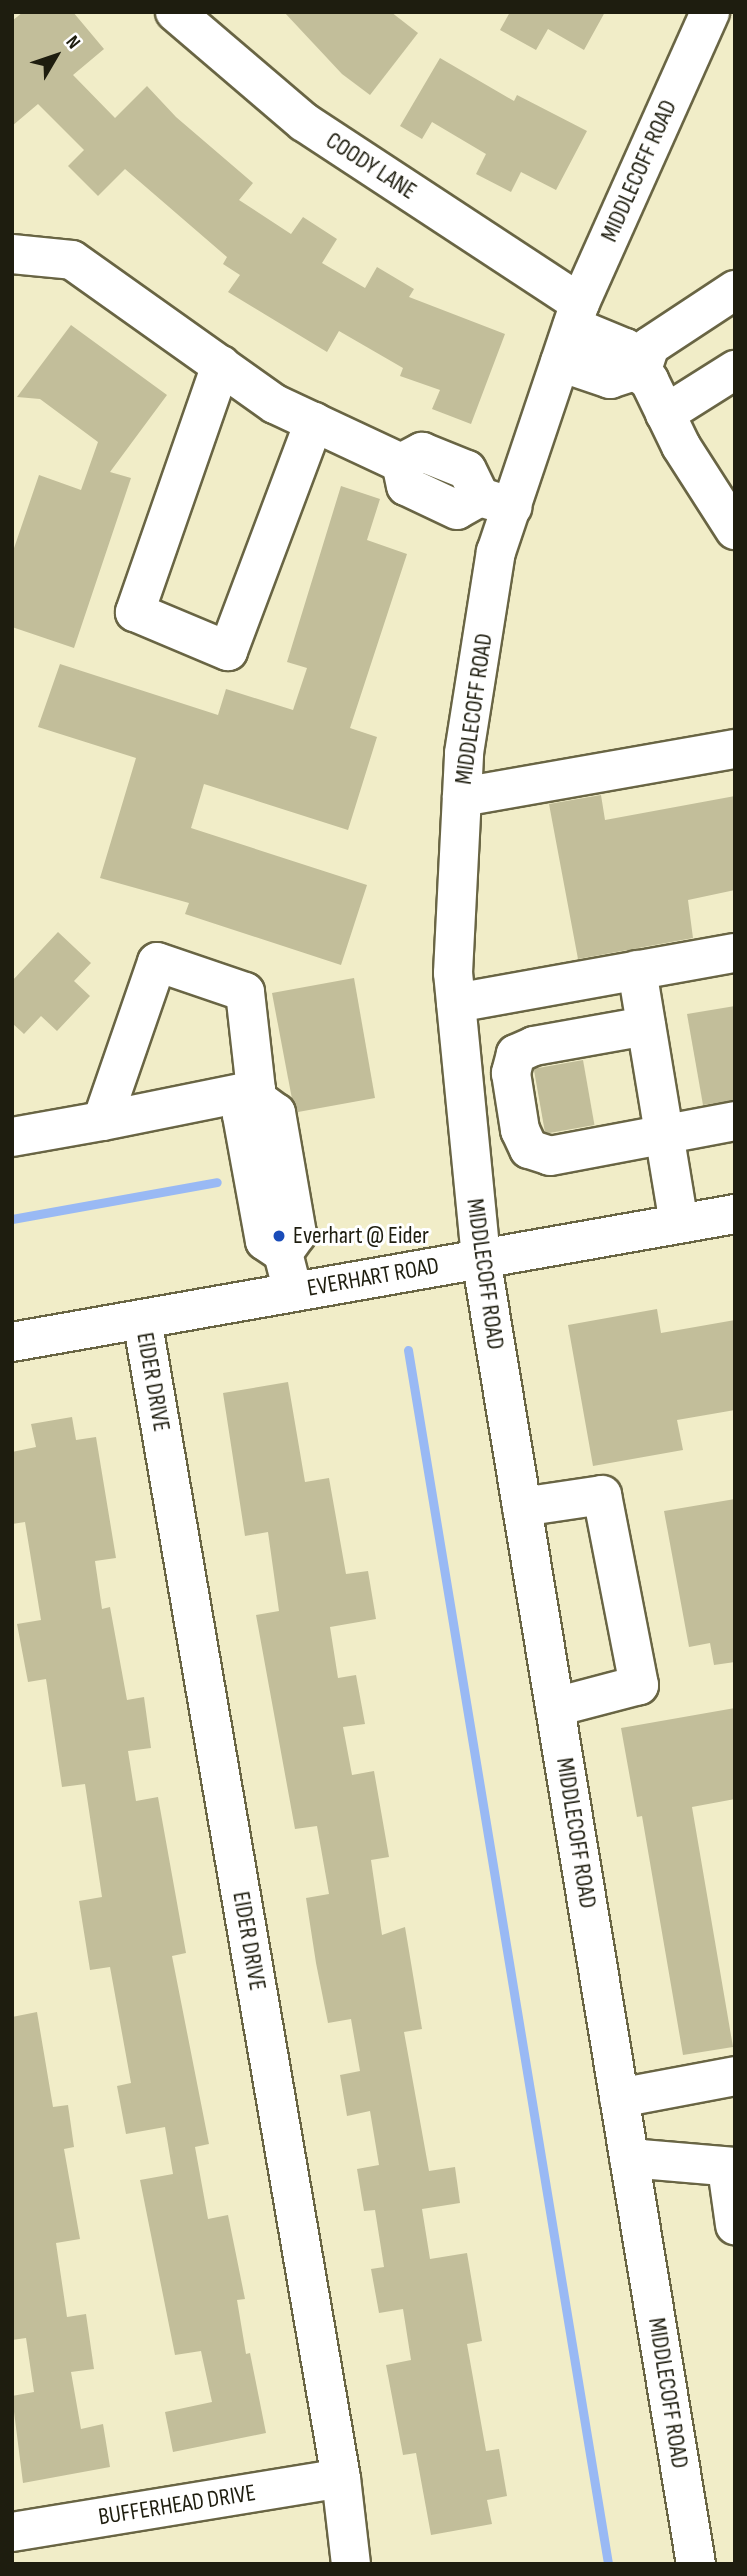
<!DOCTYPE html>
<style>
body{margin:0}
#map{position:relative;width:747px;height:2576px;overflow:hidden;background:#f1edc8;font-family:"Sofia Sans Condensed",sans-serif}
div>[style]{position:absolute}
.stream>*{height:9px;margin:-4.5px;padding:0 4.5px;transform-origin:4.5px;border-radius:4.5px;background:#99b9f4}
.building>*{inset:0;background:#c2be9a;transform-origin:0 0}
.roads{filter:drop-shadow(2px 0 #696544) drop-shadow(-2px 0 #696544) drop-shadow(0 2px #696544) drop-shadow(0 -2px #696544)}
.minor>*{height:38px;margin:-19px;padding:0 19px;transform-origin:19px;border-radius:19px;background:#fff}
.major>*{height:38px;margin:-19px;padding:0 19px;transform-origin:19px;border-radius:19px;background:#fff}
.dots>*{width:19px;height:19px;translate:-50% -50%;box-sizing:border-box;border:4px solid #fff;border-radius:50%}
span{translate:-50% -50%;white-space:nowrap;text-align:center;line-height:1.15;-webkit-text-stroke:6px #fff;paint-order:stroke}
.street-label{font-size:24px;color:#1e1d0f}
.poi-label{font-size:24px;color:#1e1d0f}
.left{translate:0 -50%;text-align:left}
.frame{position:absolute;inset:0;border:14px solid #1e1d0f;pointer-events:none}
.north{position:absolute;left:21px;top:21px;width:70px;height:70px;-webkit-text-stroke:5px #fff;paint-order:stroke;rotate:51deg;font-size:19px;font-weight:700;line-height:28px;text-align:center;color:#1e1d0f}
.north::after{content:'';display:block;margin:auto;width:24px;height:32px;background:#1e1d0f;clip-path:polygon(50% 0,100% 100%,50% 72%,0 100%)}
</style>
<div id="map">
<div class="stream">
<div style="left:12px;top:1219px;width:208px;rotate:-10.2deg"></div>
<div style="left:408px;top:1350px;width:1230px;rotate:80.64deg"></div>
</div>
<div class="building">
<div style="clip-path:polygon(23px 12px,73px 12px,104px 49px,73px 75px,115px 118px,147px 86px,176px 117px,253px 183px,239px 200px,291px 234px,303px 217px,337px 239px,322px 263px,365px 288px,377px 267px,414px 289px,409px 297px,505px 334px,471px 424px,432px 409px,440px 390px,400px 376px,403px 368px,339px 331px,327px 352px,228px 292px,240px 275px,223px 264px,227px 257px,125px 169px,98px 196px,68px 166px,84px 150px,38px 104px,12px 126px,12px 21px)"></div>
<div style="clip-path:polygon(284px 12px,391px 12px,418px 33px,370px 95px,342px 74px)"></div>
<div style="clip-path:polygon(510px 12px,605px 12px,584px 50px,548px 29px,536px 50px,500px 30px)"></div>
<div style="clip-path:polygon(440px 58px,514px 101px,517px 95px,587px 131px,556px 190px,521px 172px,511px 192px,476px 174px,486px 154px,432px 122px,422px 139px,400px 126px)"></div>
<div style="clip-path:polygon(71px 325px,167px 395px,110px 472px,131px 478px,74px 648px,12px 627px,12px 554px,39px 475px,81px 490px,98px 442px,40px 399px,17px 397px)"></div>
<div style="clip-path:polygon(341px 486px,380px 499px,367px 540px,407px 554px,350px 728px,377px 737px,348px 830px,204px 784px,191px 828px,367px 885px,341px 965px,185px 914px,189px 903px,100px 878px,136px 758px,38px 727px,60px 664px,218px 715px,226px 689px,293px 710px,307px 668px,287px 662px)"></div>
<div style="clip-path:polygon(601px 795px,605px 820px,735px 796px,735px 890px,688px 900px,693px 938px,578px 959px,549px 804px)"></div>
<div style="clip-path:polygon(58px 932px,91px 963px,74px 981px,90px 996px,57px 1031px,41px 1016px,24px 1034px,12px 1023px,12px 981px)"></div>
<div style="clip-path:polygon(354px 978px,375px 1098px,298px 1112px,292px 1099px,272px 993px)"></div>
<div style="clip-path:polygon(735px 1006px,735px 1100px,703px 1105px,687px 1014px)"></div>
<div style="left:583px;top:1060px;width:66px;height:50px;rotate:80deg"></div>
<div style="clip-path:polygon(657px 1309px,661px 1333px,735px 1320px,735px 1410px,677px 1420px,683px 1450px,593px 1466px,568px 1325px)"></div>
<div style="clip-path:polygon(288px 1382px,305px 1482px,329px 1478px,346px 1574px,368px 1571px,376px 1619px,330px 1627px,338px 1678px,356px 1675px,365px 1724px,343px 1727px,352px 1775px,374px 1771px,389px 1857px,371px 1860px,382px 1935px,405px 1927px,422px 2029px,404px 2032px,429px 2171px,455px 2167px,460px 2203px,422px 2209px,430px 2259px,467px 2253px,482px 2341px,467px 2344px,486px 2451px,499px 2449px,507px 2496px,487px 2500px,492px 2524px,431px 2535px,416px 2453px,403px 2455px,386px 2365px,411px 2360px,403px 2309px,379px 2313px,371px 2269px,384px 2267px,375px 2210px,364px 2211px,357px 2169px,379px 2165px,370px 2111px,347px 2116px,340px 2075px,360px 2071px,351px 2019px,328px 2023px,316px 1963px,306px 1898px,329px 1894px,317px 1826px,295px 1829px,256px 1615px,279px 1611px,268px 1532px,245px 1536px,223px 1393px)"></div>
<div style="clip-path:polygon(72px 1417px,76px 1440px,96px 1437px,116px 1558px,95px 1561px,102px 1609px,110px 1607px,127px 1700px,144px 1697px,151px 1748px,128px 1751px,136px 1801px,158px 1797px,186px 1953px,172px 1956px,209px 2144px,195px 2147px,208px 2219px,228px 2215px,245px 2299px,237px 2300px,246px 2354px,250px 2353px,266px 2433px,173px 2452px,165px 2412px,212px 2402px,201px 2351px,175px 2355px,140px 2180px,173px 2174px,165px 2127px,126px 2134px,117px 2086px,131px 2083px,110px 1967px,90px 1970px,79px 1901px,102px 1897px,85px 1784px,62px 1787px,46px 1679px,28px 1682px,17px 1624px,41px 1620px,25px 1522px,12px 1524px,12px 1452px,36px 1447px,31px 1424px)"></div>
<div style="clip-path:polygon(735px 1499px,735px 1662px,714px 1665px,710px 1643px,689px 1647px,664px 1511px)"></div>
<div style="clip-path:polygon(735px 1708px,735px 1799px,692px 1807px,733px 2047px,683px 2055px,642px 1816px,637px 1817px,621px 1728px)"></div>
<div style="clip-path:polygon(37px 2012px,53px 2107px,68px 2105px,74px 2147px,64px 2149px,80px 2239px,56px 2243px,67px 2317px,86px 2314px,94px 2369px,71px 2372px,81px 2429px,103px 2424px,110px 2467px,23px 2483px,12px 2396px,34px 2392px,26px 2338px,12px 2340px,12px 2017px)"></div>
</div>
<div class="roads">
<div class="minor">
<div style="left:175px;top:12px;width:170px;rotate:40.5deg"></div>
<div style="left:304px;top:122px;width:330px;rotate:33.3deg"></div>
<div style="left:12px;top:254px;width:60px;rotate:5.7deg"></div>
<div style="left:72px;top:260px;width:249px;rotate:35.4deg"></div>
<div style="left:275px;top:404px;width:139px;rotate:25.1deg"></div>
<div style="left:560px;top:362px;width:53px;rotate:18.8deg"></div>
<div style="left:610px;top:379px;width:26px;rotate:-18deg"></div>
<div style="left:635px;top:371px;width:25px;rotate:-113deg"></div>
<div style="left:625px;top:348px;width:57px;rotate:-157.5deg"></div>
<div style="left:221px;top:365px;width:262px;rotate:109.2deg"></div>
<div style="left:135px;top:612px;width:101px;rotate:22.8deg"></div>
<div style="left:228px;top:651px;width:245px;rotate:-69.4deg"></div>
<div style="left:635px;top:371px;width:17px;rotate:33deg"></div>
<div style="left:649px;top:380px;width:73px;rotate:64.1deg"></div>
<div style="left:681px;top:446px;width:100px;rotate:57.3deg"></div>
<div style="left:641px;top:373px;width:28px;rotate:-72deg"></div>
<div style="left:650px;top:346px;width:102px;rotate:-33.4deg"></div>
<div style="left:665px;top:414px;width:83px;rotate:-32.2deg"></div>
<div style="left:480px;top:497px;width:26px;rotate:151deg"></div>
<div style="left:457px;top:510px;width:56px;rotate:-154.8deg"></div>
<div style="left:406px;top:486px;width:24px;rotate:-102deg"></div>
<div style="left:401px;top:463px;width:24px;rotate:-28deg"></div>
<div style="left:422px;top:452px;width:48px;rotate:21.8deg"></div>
<div style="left:467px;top:470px;width:30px;rotate:64deg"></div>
<div style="left:480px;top:497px;width:34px;rotate:17deg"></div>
<div style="left:462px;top:797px;width:277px;rotate:-10deg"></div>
<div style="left:637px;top:970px;width:257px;rotate:80.6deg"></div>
<div style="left:456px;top:1003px;width:283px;rotate:-10.2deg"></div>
<div style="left:646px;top:1026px;width:114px;rotate:169.9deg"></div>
<div style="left:534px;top:1046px;width:20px;rotate:156deg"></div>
<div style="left:516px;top:1054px;width:20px;rotate:105deg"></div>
<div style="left:511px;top:1073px;width:58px;rotate:81deg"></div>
<div style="left:520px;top:1130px;width:21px;rotate:65deg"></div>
<div style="left:529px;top:1149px;width:22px;rotate:18deg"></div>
<div style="left:550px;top:1156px;width:188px;rotate:-10.7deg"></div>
<div style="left:256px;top:1090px;width:157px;rotate:168.6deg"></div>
<div style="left:102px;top:1121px;width:168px;rotate:-70.9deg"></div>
<div style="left:157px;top:962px;width:93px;rotate:18.8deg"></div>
<div style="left:245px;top:992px;width:99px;rotate:83.6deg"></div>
<div style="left:256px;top:1090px;width:9px;rotate:84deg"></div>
<div style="left:12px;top:1137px;width:91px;rotate:-10.1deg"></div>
<div style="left:283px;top:1253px;width:24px;rotate:-54deg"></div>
<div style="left:297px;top:1234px;width:123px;rotate:-99.8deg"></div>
<div style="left:276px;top:1113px;width:24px;rotate:-144deg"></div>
<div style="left:257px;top:1099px;width:22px;rotate:133deg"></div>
<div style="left:242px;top:1115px;width:128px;rotate:79.7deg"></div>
<div style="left:265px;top:1241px;width:22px;rotate:34deg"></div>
<div style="left:283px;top:1253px;width:40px;rotate:75.6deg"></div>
<div style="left:142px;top:1319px;width:1176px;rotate:80.26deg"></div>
<div style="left:341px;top:2478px;width:87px;rotate:83.4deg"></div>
<div style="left:522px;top:1507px;width:81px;rotate:-8.5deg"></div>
<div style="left:602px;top:1495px;width:194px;rotate:79deg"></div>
<div style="left:639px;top:1685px;width:87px;rotate:165.3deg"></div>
<div style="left:619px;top:2098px;width:118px;rotate:-10.7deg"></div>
<div style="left:629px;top:2158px;width:106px;rotate:4.9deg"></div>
<div style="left:727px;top:2168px;width:58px;rotate:82deg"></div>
<div style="left:12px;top:2532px;width:333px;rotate:-9.3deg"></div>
<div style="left:696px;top:2564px;width:1324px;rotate:-99.35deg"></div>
<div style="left:481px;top:1258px;width:286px;rotate:-95.6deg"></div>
<div style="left:453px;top:973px;width:220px;rotate:-87.1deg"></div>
<div style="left:464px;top:753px;width:204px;rotate:-81deg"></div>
<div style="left:496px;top:552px;width:263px;rotate:-71.4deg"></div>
<div style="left:580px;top:303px;width:319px;rotate:-65.9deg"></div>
</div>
<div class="major">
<div style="left:12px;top:1342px;width:734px;rotate:-10.04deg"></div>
</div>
</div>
<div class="dots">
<div style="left:279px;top:1236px;background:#1a4cb9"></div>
</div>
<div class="street-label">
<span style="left:371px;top:166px;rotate:33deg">COODY LANE</span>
<span style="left:639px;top:171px;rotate:-66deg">MIDDLECOFF ROAD</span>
<span style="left:474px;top:709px;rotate:-82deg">MIDDLECOFF ROAD</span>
<span style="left:485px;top:1274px;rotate:82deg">MIDDLECOFF ROAD</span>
<span style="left:373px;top:1277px;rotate:-10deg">EVERHART ROAD</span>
<span style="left:153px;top:1382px;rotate:80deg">EIDER DRIVE</span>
<span style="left:576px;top:1833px;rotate:81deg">MIDDLECOFF ROAD</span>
<span style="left:249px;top:1941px;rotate:80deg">EIDER DRIVE</span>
<span style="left:668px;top:2393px;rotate:81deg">MIDDLECOFF ROAD</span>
<span style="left:177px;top:2505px;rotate:-9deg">BUFFERHEAD DRIVE</span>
</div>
<div class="poi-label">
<span class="left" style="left:293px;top:1236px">Everhart @ Eider</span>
</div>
<div class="frame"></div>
<div class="north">N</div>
</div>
